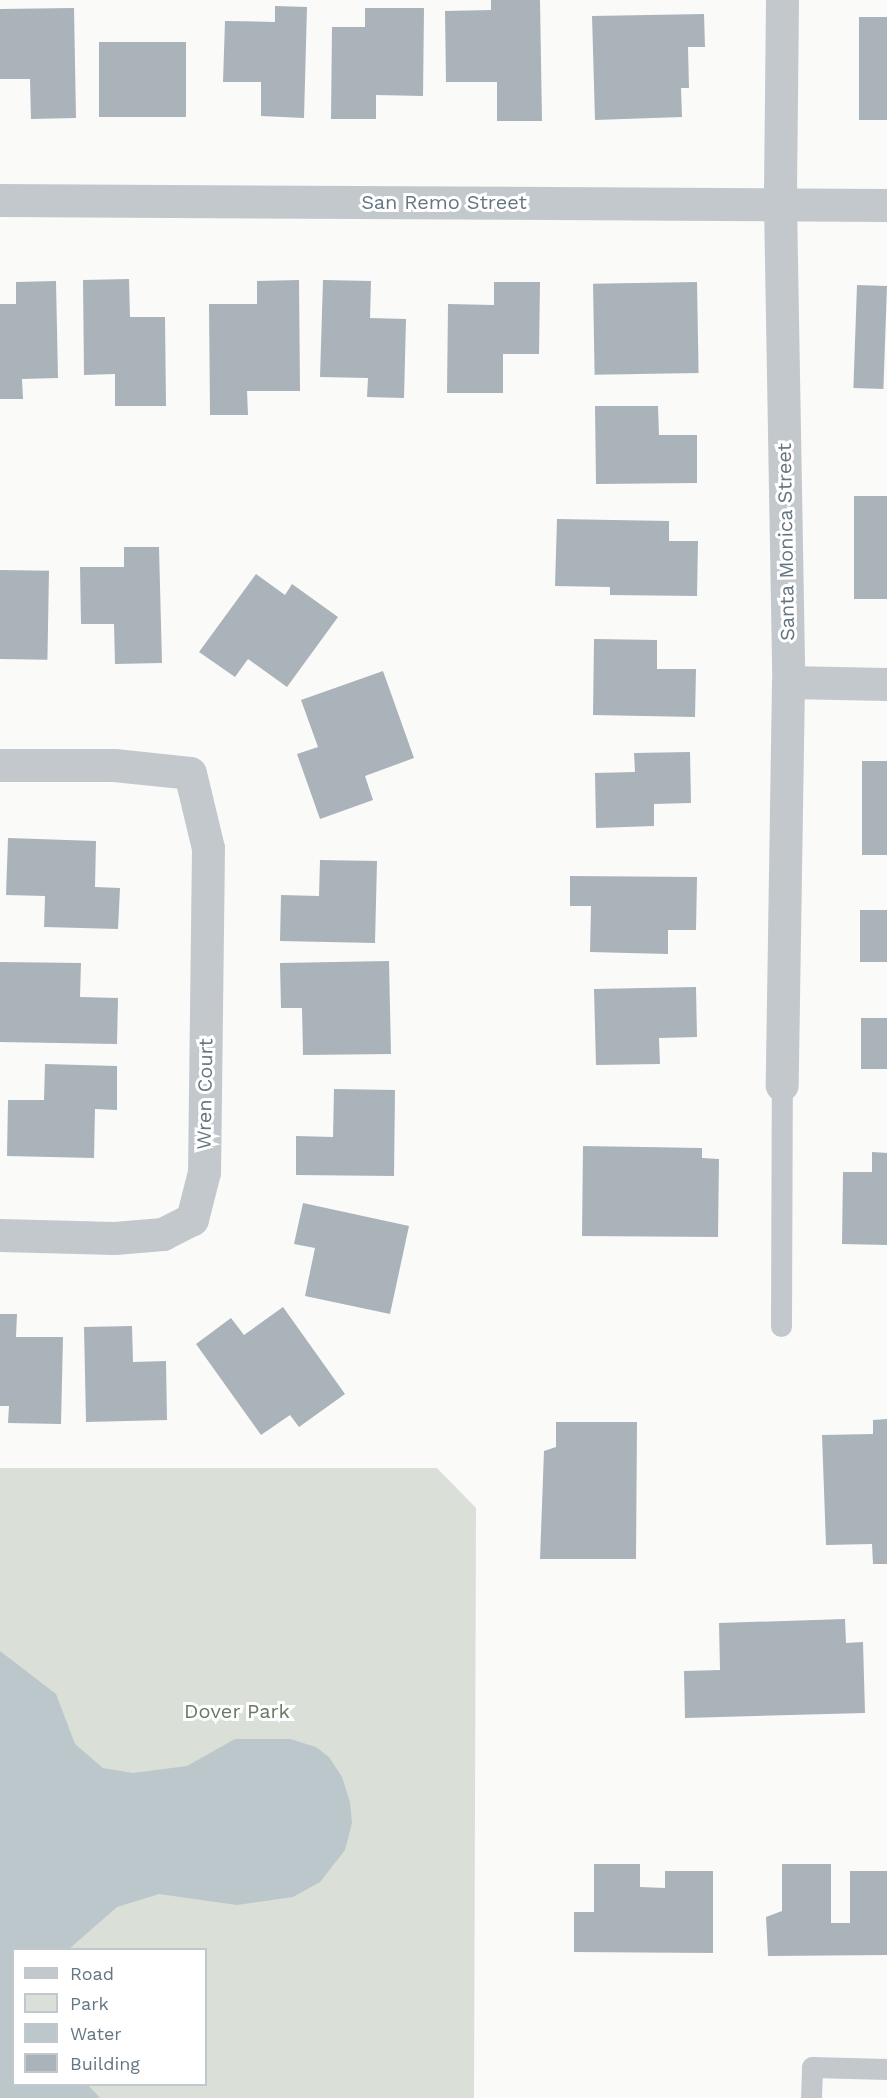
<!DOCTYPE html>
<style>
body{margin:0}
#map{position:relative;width:887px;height:2098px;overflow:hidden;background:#fafaf8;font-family:"Work Sans",sans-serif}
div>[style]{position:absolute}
.green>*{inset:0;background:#dadfd7}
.water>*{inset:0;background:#bbc7cb}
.building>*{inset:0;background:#aab3b9;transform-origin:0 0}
.lane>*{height:21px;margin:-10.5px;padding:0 10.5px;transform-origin:10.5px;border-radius:10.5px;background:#c3c8cc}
.street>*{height:33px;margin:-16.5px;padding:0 16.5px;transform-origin:16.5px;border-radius:16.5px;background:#c3c8cc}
span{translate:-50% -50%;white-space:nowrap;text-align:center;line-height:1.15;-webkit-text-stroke:6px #fff;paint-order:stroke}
.street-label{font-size:20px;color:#657683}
.park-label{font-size:20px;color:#687a64}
.legend{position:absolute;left:12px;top:1948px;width:195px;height:138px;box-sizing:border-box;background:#fff;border:2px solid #c1c8cd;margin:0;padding:8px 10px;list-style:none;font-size:18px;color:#657683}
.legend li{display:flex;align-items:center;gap:12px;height:30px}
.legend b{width:30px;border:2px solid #c1c8cd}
</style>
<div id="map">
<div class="green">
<div style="clip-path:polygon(evenodd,0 1468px,437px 1468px,476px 1508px,474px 2098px,0 2098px,0 1468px,14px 1950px,206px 1950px,206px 2084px,14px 2084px,14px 1950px)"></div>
</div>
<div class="water">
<div style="clip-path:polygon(0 1651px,56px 1694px,75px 1744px,103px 1768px,133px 1773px,187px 1766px,235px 1739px,290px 1739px,316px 1747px,329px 1757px,342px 1777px,350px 1802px,352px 1823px,345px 1850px,320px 1882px,293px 1897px,237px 1905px,159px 1894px,117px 1907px,69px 1949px,14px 1950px,14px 2084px,88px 2085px,100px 2098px,0 2098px)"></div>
</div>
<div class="building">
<div style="clip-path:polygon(491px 0,540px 0,542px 121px,497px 121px,497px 82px,446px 82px,445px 11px,491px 10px)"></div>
<div style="clip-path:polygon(275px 6px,307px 7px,304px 118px,261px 116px,261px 82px,223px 82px,225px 21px,275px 22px)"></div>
<div style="clip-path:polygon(74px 8px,76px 118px,31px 119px,30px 79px,0 79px,0 9px)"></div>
<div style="clip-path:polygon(365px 8px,424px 8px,423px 96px,376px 95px,376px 119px,331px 119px,332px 27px,365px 27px)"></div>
<div style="clip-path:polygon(704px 14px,705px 47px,688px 47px,689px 88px,681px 88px,682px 117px,595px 120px,592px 16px)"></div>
<div style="left:859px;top:17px;width:28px;height:103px"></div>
<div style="left:99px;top:42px;width:87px;height:75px"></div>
<div style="clip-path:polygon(129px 279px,130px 317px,165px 317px,166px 406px,115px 406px,115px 374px,84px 375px,83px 280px)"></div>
<div style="clip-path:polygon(299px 280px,300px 391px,247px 391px,248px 415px,210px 415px,209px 304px,257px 304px,257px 281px)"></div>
<div style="clip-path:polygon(323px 280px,371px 281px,370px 318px,406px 319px,404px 398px,367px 397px,368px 378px,320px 377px)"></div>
<div style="clip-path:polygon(56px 281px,58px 378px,22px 379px,23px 399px,0 399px,0 304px,16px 304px,16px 282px)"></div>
<div style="clip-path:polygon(494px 282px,540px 282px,539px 354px,503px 354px,503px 393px,447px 393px,448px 304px,494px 305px)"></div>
<div style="left:697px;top:282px;width:91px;height:104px;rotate:89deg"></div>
<div style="left:857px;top:285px;width:30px;height:103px;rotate:2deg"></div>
<div style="clip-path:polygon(595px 406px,658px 406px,659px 435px,697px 435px,697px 483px,596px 484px)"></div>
<div style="left:854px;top:496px;width:33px;height:103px"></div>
<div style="clip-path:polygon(557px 519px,669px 521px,669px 541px,698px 541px,697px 596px,610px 595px,610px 587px,555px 586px)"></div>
<div style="clip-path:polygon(124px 547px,159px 547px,162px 663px,115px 664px,114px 624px,81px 624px,80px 567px,124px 567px)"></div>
<div style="left:0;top:570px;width:49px;height:89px;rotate:1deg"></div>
<div style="clip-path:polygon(256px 574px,285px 595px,292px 584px,338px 617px,287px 687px,248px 659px,235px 677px,199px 652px)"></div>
<div style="clip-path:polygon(594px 639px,657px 640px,657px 669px,696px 669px,695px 717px,593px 715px)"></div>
<div style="clip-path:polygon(383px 671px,414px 758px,365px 776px,373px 800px,320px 819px,297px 754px,318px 747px,301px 700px)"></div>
<div style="clip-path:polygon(690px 752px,691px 803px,654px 804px,654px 826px,596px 828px,595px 773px,635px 772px,634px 753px)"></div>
<div style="left:862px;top:761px;width:25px;height:94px"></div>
<div style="clip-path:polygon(8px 838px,96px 841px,95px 887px,120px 888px,118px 929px,44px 927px,45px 896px,6px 895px)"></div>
<div style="clip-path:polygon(320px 860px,377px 861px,375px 943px,280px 941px,281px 895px,319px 896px)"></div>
<div style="clip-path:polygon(570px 876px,697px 877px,696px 930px,668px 930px,668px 954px,590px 952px,591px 906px,570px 906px)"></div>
<div style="left:860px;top:910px;width:27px;height:52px"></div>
<div style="clip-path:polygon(389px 961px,391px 1054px,303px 1055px,302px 1008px,281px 1008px,280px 963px)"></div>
<div style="clip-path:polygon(0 962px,81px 963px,80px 997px,118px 998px,117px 1044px,0 1042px)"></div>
<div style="clip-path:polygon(696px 987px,697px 1037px,659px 1038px,660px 1064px,596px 1065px,594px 989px)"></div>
<div style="left:861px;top:1018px;width:26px;height:51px"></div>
<div style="clip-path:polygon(45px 1064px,117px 1066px,117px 1110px,95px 1109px,94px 1158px,7px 1156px,8px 1100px,44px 1100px)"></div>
<div style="clip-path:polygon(334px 1089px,395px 1090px,394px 1176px,296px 1175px,296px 1136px,333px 1137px)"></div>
<div style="clip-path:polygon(583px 1146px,702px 1148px,702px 1158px,719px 1159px,718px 1237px,582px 1236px)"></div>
<div style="clip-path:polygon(872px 1152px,887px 1153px,887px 1245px,842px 1244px,843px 1172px,872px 1172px)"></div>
<div style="clip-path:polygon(303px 1203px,409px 1226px,390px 1314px,305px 1296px,315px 1248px,294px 1244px)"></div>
<div style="clip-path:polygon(283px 1307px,345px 1394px,299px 1427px,290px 1415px,261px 1435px,196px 1344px,231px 1318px,244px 1335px)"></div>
<div style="clip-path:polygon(0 1314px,17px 1314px,16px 1337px,63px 1337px,61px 1424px,8px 1423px,9px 1406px,0 1406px)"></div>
<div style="clip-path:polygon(132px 1326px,133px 1362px,166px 1361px,167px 1420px,86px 1422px,84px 1327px)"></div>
<div style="clip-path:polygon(887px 1419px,887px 1564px,873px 1564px,872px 1544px,826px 1545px,822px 1435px,873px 1434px,873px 1420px)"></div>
<div style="clip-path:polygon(556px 1422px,637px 1422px,636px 1559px,540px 1559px,544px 1451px,556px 1447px)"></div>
<div style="clip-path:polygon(845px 1619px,846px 1643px,863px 1642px,865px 1713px,685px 1718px,684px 1671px,720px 1670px,719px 1623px)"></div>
<div style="clip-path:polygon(594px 1864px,640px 1864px,640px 1887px,665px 1888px,665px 1871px,713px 1871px,713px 1953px,574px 1952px,574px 1912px,594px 1912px)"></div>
<div style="clip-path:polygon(782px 1864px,831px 1864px,831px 1923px,850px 1923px,850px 1871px,887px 1871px,887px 1955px,768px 1956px,766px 1917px,782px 1911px)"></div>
</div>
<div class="lane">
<div style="left:781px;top:1326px;width:241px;rotate:-89.8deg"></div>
<div style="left:811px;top:2098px;width:31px;rotate:-88deg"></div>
<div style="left:812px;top:2067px;width:75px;rotate:1.5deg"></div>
</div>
<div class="street">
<div style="left:782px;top:0;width:203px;rotate:90.6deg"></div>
<div style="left:780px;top:203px;width:479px;rotate:89deg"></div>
<div style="left:788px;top:682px;width:403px;rotate:90.9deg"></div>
<div style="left:0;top:200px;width:887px;rotate:0.32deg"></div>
<div style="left:788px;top:682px;width:99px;rotate:1.2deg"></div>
<div style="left:0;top:765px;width:114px"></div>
<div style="left:114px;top:765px;width:76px;rotate:6deg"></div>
<div style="left:190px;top:773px;width:77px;rotate:76.5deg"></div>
<div style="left:208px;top:848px;width:324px;rotate:90.7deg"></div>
<div style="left:204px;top:1172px;width:49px;rotate:104.3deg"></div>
<div style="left:192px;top:1219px;width:33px;rotate:153deg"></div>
<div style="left:163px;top:1234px;width:49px;rotate:175.3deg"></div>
<div style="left:114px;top:1238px;width:114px;rotate:-178.5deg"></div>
</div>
<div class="street-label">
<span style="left:444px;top:202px">San Remo Street</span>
<span style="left:786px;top:542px;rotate:-91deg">Santa Monica Street</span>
<span style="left:205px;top:1094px;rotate:-89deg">Wren Court</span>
</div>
<div class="park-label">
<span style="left:237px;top:1711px">Dover Park</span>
</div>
<ul class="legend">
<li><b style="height:8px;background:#c3c8cc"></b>Road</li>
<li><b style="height:16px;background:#dadfd7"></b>Park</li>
<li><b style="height:16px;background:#bbc7cb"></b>Water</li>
<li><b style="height:16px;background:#aab3b9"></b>Building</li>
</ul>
</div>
